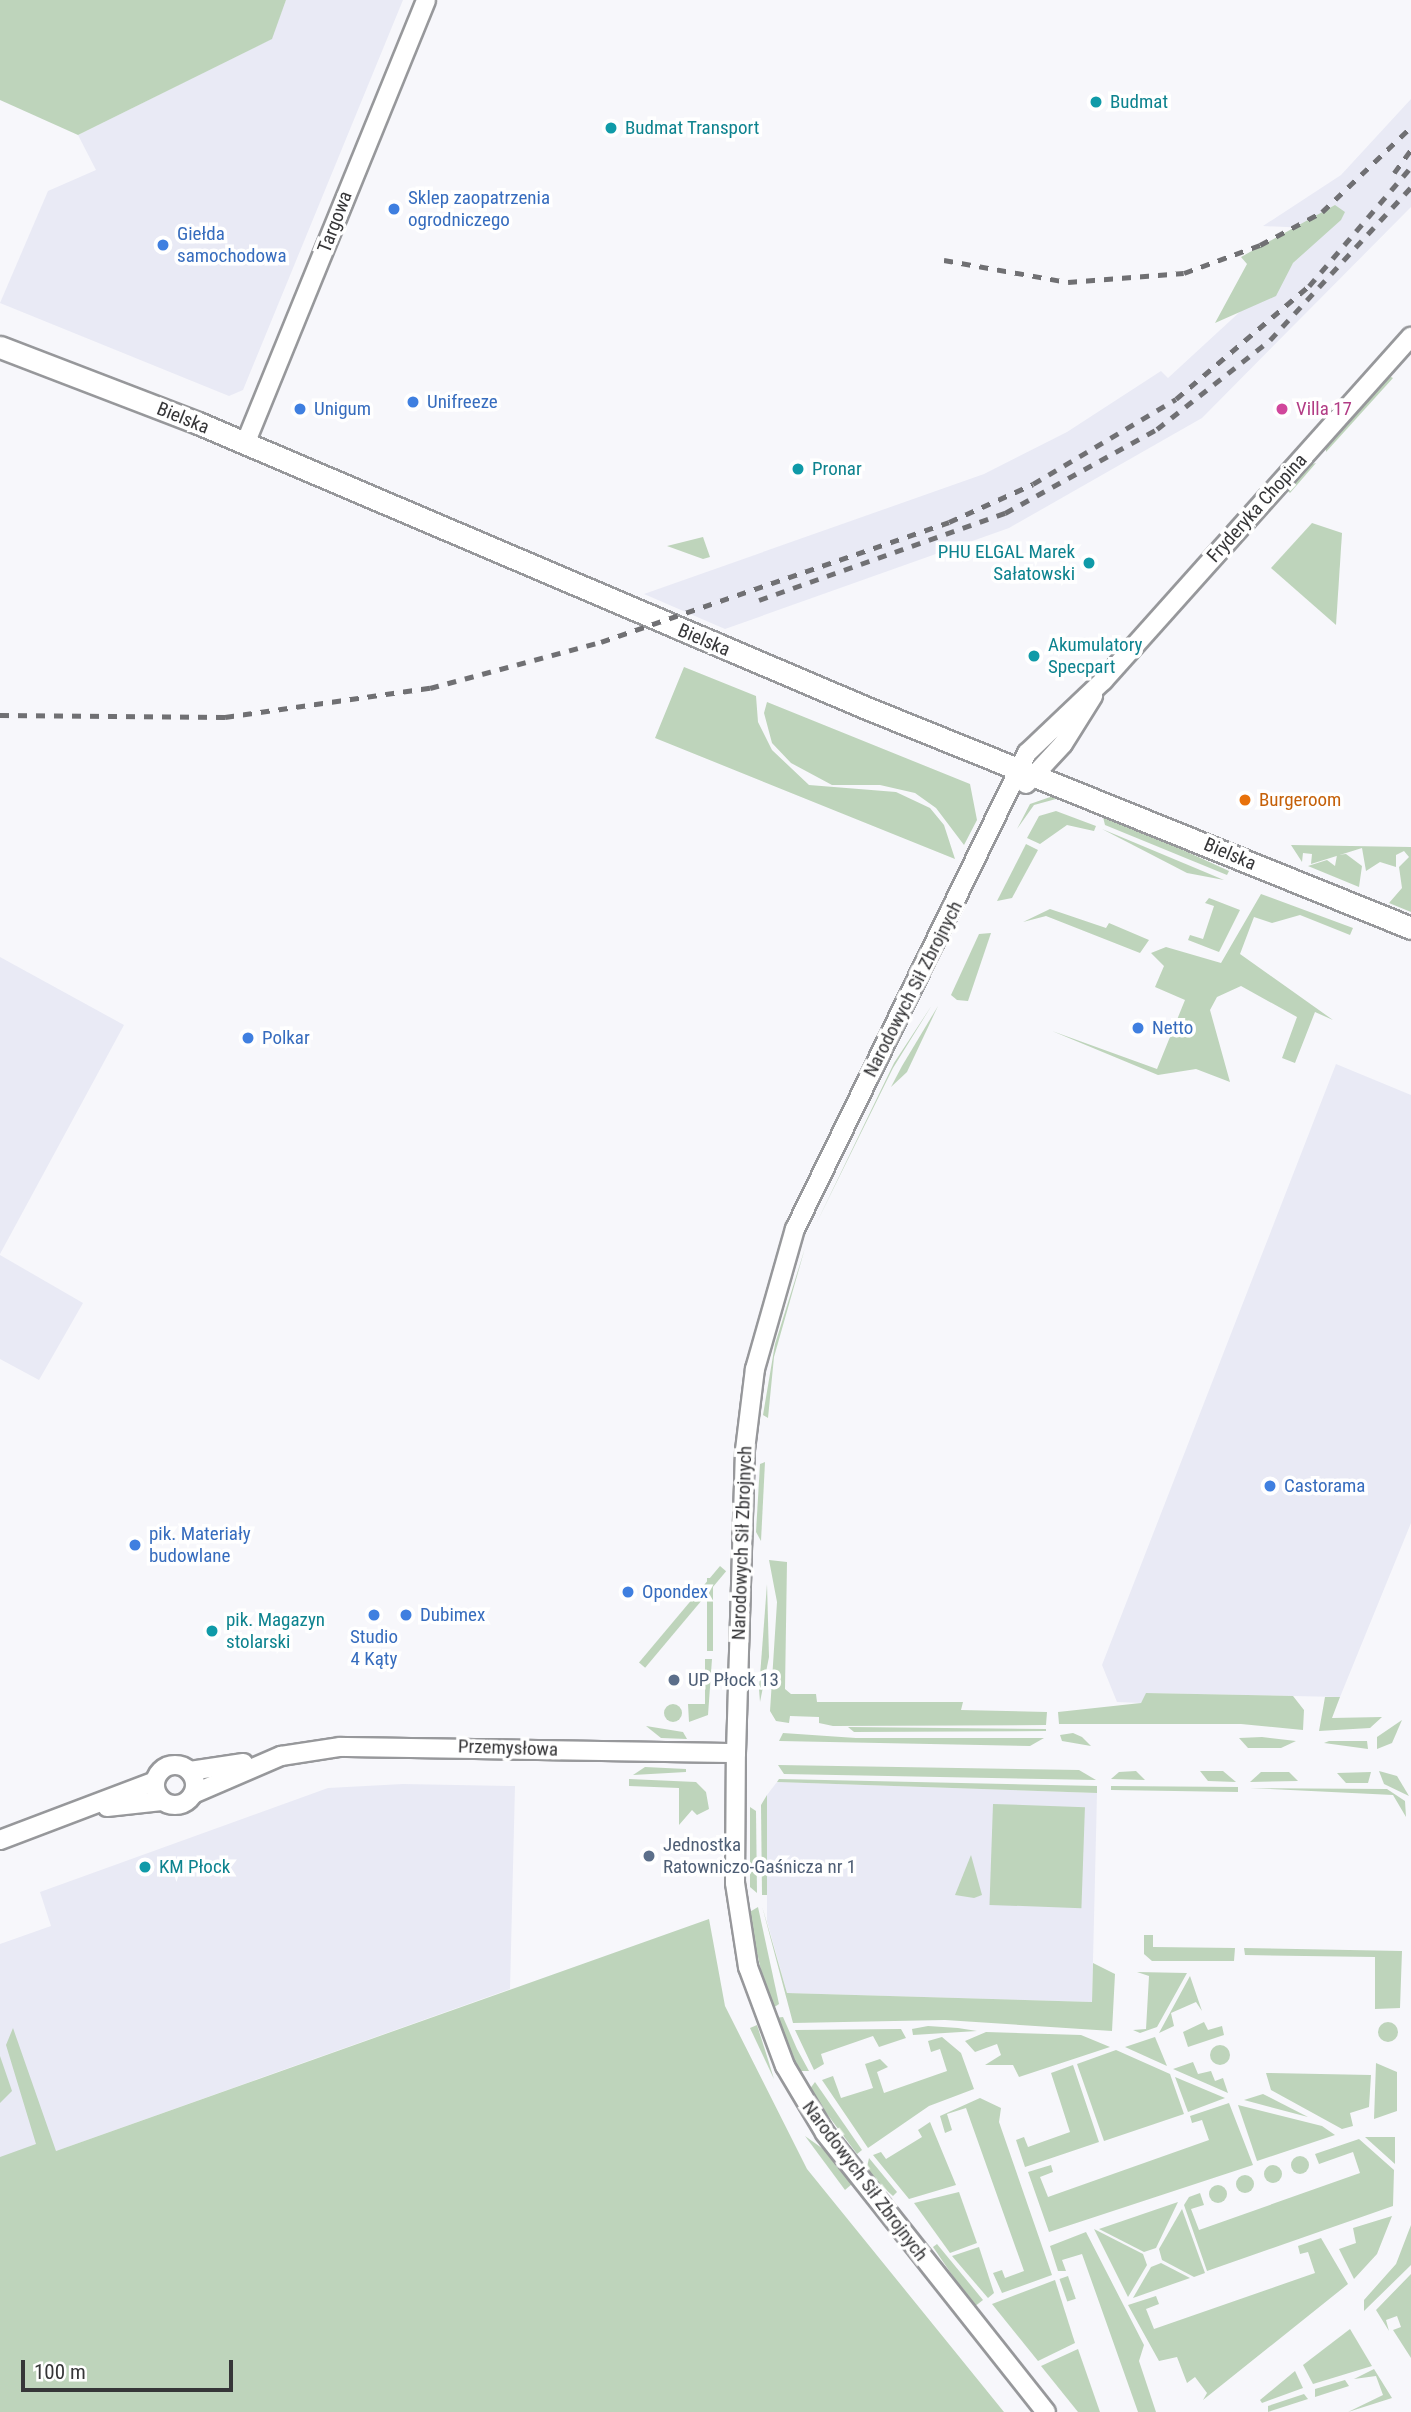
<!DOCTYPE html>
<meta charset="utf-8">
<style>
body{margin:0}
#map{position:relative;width:1411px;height:2412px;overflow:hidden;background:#f7f7fb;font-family:"Roboto Condensed",sans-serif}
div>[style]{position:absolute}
.built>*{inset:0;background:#e9eaf5}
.green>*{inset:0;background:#bed4bb;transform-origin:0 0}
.round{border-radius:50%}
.roads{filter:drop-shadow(2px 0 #97989b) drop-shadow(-2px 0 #97989b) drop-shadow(0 2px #97989b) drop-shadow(0 -2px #97989b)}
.tertiary>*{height:18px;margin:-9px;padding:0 9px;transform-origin:9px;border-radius:9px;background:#fff}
.tertiary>.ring{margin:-9px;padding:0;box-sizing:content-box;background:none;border:18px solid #fff;border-radius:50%}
.secondary>*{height:21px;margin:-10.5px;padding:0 10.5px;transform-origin:10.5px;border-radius:10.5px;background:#fff}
.rail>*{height:4.5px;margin-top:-2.25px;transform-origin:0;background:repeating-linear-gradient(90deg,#707073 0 9px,transparent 0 18px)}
.dots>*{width:19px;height:19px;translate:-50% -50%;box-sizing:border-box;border:4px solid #fff;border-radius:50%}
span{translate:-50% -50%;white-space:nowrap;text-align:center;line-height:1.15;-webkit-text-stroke:7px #fff;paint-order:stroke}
.culture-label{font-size:19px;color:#0d838f}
.left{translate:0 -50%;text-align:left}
.right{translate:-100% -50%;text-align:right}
.shop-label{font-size:19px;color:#366cbe}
.street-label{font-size:19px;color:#363638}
.hotel-label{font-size:19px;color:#b23c85}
.food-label{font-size:19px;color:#c56008}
.service-label{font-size:19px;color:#4e5e75}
.scale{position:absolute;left:21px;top:2360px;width:212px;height:32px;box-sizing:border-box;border:4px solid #363638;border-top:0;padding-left:9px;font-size:21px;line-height:24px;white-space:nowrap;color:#363638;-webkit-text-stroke:5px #fff;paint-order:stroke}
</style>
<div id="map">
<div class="built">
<div style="clip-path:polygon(286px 0,403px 0,243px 390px,229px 396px,0 303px,48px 191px,96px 170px,78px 135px,271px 39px)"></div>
<div style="clip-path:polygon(1411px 99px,1411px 207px,1202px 418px,1009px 528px,725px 629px,644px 594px,984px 474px,1067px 432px,1161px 371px,1168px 378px,1330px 229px,1263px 226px,1341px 175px)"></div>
<div style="clip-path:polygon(0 957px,124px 1025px,0 1254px)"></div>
<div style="clip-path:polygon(1336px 1064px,1411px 1095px,1411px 1523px,1340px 1697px,1147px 1693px,1141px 1703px,1117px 1702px,1102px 1665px)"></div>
<div style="clip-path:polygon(0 1255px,83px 1303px,39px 1380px,0 1359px)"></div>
<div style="clip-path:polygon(777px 1782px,1097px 1793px,1092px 2002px,787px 1993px,767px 1921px,767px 1795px)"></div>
<div style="clip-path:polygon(403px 1784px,515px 1786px,510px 1989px,0 2171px,0 1944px,51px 1926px,40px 1892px,328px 1788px)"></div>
</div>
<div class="green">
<div style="clip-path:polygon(0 0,286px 0,272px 39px,78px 135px,0 100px)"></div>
<div style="clip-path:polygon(1335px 205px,1345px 212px,1341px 220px,1293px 263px,1276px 296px,1215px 323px,1247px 264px,1241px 257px)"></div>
<div style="clip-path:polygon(1387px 375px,1393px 378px,1326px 452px,1326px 445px)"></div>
<div style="clip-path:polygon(1316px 463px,1290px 493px,1286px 489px,1308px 465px)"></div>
<div style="clip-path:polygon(1312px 523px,1342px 533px,1336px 625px,1271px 568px)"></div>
<div style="clip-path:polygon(703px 537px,710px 557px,703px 559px,667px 546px)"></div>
<div style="clip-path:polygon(684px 667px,756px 696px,758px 722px,772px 750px,809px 785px,896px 792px,930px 808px,944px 825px,955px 859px,655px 738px)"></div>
<div style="clip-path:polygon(767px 702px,970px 784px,977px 820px,964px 845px,936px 808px,915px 793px,880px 785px,832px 785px,791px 763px,772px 743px,764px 713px)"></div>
<div style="clip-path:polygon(1056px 795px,1081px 805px,1056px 799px,1034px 805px,1017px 829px,1030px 804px)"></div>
<div style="clip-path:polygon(1056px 811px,1096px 826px,1094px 831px,1067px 825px,1040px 844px,1027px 838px,1039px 816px)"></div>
<div style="clip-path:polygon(1102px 813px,1229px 871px,1227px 875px,1105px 825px)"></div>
<div style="clip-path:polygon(1102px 829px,1224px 880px,1187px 873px)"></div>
<div style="clip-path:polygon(1026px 844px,1038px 850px,1012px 898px,997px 901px)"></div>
<div style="clip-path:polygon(1291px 845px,1411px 847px,1411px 912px,1389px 903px,1402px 888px,1399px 867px,1409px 857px,1404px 851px,1396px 855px,1396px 867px,1380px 862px,1366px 871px,1362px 848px,1311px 864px,1312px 854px,1303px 853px,1302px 862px)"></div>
<div style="clip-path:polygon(1346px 854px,1362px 866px,1359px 887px,1308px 866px,1327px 860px,1335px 866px,1337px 855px)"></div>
<div style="clip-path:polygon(1261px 894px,1353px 928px,1350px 935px,1300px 915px,1272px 923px,1254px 917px,1240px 954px,1333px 1020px,1315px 1012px,1295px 1063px,1282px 1058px,1297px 1017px,1241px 986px,1217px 997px,1210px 1010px,1230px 1082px,1196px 1069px,1158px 1075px,1052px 1031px,1157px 1069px,1185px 1000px,1155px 987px,1164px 966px,1151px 953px,1166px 947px,1221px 963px)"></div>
<div style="clip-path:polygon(1209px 898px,1240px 910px,1219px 952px,1188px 940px,1190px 935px,1203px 939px,1214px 906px,1205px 903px)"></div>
<div style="clip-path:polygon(1050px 909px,1106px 928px,1109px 923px,1149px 940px,1140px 953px,1046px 916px,1023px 922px)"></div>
<div style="clip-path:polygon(991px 933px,968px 1001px,957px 1000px,951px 995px,979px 934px)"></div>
<div style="clip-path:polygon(932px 1005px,893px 1068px,815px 1226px,894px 1063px)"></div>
<div style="clip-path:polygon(938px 1006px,907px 1072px,891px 1087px,902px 1066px)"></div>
<div style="clip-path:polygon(805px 1248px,774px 1357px,768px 1418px,763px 1415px,775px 1344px)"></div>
<div style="clip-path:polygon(765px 1462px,761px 1541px,756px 1532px,760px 1464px)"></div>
<div style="clip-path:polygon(769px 1560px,787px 1562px,785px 1689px,791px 1694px,816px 1694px,817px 1702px,963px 1702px,961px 1710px,1047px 1712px,1046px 1725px,833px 1726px,819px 1723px,819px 1717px,790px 1716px,789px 1723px,776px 1721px,770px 1711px,777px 1602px)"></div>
<div style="left:720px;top:1566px;width:8px;height:126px;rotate:40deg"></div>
<div style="left:707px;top:1578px;width:6px;height:73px"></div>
<div style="clip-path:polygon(767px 1584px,769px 1657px,760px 1702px,759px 1689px)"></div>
<div style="clip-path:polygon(705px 1659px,712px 1659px,708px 1715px,689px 1722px,688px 1704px,705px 1704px)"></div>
<div style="clip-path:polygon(1146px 1693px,1293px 1696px,1304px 1710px,1303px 1730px,1241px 1724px,1059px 1724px,1058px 1712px,1141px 1703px)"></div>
<div style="clip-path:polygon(1325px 1697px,1340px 1697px,1332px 1718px,1382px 1717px,1370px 1728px,1319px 1731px)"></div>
<div class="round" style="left:664px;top:1704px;width:18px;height:18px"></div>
<div style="clip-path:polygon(1402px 1720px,1392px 1743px,1377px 1749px,1377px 1737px)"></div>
<div style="clip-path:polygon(646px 1726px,683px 1732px,687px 1739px,661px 1738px)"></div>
<div style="clip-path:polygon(848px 1727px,1046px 1729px,1046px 1731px,854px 1732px)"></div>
<div style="clip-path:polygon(783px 1733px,856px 1738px,1044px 1738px,1030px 1746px,779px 1741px)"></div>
<div style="clip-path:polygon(1073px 1733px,1082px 1737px,1091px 1746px,1062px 1741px,1060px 1735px)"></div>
<div style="clip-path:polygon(1239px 1738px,1262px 1737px,1296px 1741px,1281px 1748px,1248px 1748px)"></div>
<div style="clip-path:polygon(1367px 1741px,1368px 1749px,1324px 1743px,1329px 1741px)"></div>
<div style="clip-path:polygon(778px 1765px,1079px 1770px,1096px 1780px,784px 1774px)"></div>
<div style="clip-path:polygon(645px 1767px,686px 1769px,686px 1772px,633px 1775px)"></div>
<div style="clip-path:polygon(1136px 1771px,1145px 1780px,1111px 1779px,1119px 1772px)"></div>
<div style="clip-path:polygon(1200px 1771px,1223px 1771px,1236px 1782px,1208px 1781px)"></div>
<div style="clip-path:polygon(1379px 1771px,1397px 1776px,1409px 1796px,1384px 1784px)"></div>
<div style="clip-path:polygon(1261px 1772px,1289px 1772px,1298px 1781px,1250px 1782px)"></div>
<div style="clip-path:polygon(1371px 1772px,1368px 1783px,1346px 1783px,1337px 1773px)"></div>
<div style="clip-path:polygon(629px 1779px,696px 1782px,706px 1792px,709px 1809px,697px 1815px,692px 1810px,679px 1825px,679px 1788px,629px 1786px)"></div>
<div style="clip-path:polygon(779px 1779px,1097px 1786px,1097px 1793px,777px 1782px)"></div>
<div style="clip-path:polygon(1111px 1786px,1238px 1787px,1238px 1792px,1111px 1790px)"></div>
<div style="clip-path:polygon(1250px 1788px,1387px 1789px,1405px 1801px,1406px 1817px,1393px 1795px)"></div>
<div style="clip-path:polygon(767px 1795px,767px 1895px,762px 1895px,761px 1805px)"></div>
<div style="left:993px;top:1804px;width:92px;height:101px;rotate:2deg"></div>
<div style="clip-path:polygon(750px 1807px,756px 1811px,757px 1893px,750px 1887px)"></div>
<div style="clip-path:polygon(971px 1855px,982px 1895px,974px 1898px,955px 1895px)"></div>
<div style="clip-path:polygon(762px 1906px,787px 1993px,1092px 2002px,1093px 1963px,1115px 1974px,1112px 2031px,945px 2020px,793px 2023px)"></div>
<div style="clip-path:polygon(758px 1907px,779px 2004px,770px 2010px,748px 1913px)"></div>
<div style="clip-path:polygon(709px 1919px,725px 2006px,807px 2169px,1004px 2412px,0 2412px,0 2157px,36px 2144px,6px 2045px,13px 2028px,56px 2151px)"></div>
<div style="clip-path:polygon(1144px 1935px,1153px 1935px,1153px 1947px,1235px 1948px,1234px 1961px,1152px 1961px,1144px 1954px)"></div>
<div style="clip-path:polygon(1244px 1948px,1402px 1951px,1400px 2008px,1375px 2009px,1375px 1957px,1245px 1955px)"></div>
<div style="clip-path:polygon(1137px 1972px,1187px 1973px,1157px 2027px,1140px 2033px,1133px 2030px,1146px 2029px,1149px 1976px)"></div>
<div style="clip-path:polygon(1190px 1976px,1202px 2011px,1196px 2002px,1171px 2013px,1174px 2026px,1159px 2033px)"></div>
<div style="clip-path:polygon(783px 2017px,797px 2049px,809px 2071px,797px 2071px,782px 2040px,774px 2018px)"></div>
<div style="clip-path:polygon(1204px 2022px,1208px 2030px,1222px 2026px,1224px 2035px,1188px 2047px,1183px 2032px)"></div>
<div class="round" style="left:1378px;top:2022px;width:20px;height:20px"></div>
<div style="clip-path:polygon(757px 2025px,765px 2050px,774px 2079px,750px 2028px)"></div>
<div style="clip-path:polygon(928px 2026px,958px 2028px,977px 2031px,913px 2035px,912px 2029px)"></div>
<div style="clip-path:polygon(901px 2029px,906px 2038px,879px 2047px,873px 2036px,821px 2054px,824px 2064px,814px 2070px,795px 2030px)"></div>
<div style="clip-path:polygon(986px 2032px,1081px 2035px,1110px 2047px,1019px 2077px,1013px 2065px,985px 2065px,1001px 2055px,997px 2044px,975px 2052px,965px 2041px)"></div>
<div style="clip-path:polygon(942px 2037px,961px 2053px,974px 2089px,929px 2106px,868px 2148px,822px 2080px,833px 2076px,841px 2098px,873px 2088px,865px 2064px,880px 2059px,888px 2067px,877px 2072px,884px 2093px,947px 2071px,940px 2049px,931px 2052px,928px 2041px)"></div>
<div style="clip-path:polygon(1155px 2037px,1167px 2066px,1125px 2047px)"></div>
<div class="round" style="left:1210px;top:2045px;width:20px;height:20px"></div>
<div style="clip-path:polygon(1116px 2050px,1170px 2074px,1184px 2114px,1104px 2141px,1077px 2064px)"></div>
<div style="clip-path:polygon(0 2056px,12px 2091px,0 2103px)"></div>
<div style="clip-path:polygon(1193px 2062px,1198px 2074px,1211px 2071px,1215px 2081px,1223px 2078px,1228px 2093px,1173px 2069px)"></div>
<div style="clip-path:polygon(1376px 2063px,1397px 2072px,1397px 2111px,1374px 2119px)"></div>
<div style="clip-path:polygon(1073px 2065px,1099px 2142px,1025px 2167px,1016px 2140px,1024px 2137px,1028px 2147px,1070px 2132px,1051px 2073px)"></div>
<div style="clip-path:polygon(1266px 2073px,1371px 2075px,1369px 2107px,1350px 2113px,1353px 2126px,1342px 2129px,1271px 2090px)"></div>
<div style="clip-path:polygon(1175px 2077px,1225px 2098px,1188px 2112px)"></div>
<div style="clip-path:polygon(815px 2082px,862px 2150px,857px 2154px,809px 2090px)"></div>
<div style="clip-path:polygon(1263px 2094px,1308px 2117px,1244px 2100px)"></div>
<div style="clip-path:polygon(980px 2098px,1001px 2108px,999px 2122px,1052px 2275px,1002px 2293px,993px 2273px,1002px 2270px,1005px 2278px,1024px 2271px,966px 2108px,947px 2114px,952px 2130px,945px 2133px,940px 2116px)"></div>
<div style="clip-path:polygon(1229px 2103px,1253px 2165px,1049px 2232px,1028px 2172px,1051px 2165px,1053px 2172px,1040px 2177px,1048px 2197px,1209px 2140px,1202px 2120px,1192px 2123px,1190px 2116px)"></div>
<div style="clip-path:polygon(1238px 2105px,1322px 2126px,1335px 2135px,1257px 2161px)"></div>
<div style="clip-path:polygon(930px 2122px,956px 2185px,909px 2199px,873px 2155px,881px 2152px,886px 2159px,922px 2137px,918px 2130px)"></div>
<div style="clip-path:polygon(805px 2136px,826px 2151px,852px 2184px,845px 2190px)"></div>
<div style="clip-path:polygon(1365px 2137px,1395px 2137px,1395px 2164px)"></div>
<div style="clip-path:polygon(1359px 2139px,1394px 2170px,1393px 2206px,1207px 2271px,1184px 2205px,1189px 2197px,1200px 2193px,1204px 2205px,1191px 2209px,1199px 2230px,1360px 2173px,1353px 2152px,1319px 2164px,1315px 2154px)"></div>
<div class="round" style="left:1291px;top:2156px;width:18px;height:18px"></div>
<div style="clip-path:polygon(869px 2158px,897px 2192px,893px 2196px,866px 2172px)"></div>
<div class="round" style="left:1264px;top:2165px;width:18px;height:18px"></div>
<div class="round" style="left:1236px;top:2175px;width:18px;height:18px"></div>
<div class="round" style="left:1209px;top:2185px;width:18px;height:18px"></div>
<div style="clip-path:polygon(959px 2192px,977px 2243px,950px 2253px,914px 2203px)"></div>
<div style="clip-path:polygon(1178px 2202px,1156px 2248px,1144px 2252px,1099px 2229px)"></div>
<div style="clip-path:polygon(1182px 2209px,1205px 2273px,1194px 2277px,1162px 2260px,1159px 2249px)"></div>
<div style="clip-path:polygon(1392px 2216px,1377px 2254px,1354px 2279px,1339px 2249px,1356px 2243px,1353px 2228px)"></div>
<div style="clip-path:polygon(1411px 2225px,1411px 2265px,1364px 2311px,1364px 2300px,1396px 2264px)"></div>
<div style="clip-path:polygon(1094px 2229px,1143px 2254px,1147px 2265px,1128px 2297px)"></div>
<div style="clip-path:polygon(1086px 2232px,1144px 2345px,1139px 2361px,1156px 2412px,1138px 2412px,1082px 2254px,1062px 2260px,1066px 2271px,1058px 2271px,1050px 2246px)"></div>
<div style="clip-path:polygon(1321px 2238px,1348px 2284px,1203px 2400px,1207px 2393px,1195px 2377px,1187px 2383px,1177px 2357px,1159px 2361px,1128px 2305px,1156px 2296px,1159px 2304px,1146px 2309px,1154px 2329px,1315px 2273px,1308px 2252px,1300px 2254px,1298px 2246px)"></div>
<div style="clip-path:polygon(937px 2244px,983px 2300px,974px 2307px,933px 2247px)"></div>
<div style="clip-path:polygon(979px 2247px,994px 2293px,988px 2298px,952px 2256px)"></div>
<div style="clip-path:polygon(1161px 2263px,1190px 2278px,1133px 2298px,1151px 2267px)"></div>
<div style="clip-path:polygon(1411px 2274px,1411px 2358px,1393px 2330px,1401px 2327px,1397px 2316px,1386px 2320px,1389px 2331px,1376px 2310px)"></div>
<div style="left:1068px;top:2276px;width:24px;height:9px;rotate:71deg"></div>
<div style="clip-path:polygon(1055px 2280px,1075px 2343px,1038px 2361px,992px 2304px)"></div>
<div style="clip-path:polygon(1350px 2329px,1372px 2366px,1313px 2384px,1303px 2365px)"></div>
<div style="clip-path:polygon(1078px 2349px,1100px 2412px,1078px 2412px,1041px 2366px)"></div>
<div style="clip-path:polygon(1374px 2369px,1392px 2398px,1348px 2412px,1383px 2395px,1376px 2376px,1354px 2379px)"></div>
<div style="clip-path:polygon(1295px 2371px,1303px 2388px,1262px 2403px,1260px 2400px)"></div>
<div style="clip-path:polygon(1345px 2380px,1349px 2386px,1315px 2397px,1315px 2389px)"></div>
<div style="clip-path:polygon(1304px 2394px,1308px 2399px,1268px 2412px,1268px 2406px)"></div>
</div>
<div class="roads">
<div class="tertiary">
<div style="left:245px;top:444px;width:479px;rotate:-67.8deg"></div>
<div style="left:1026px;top:784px;width:54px;rotate:-47.2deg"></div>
<div style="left:1063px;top:744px;width:57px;rotate:-58deg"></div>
<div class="ring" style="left:155px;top:1765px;width:22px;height:22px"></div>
<div style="left:190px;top:1771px;width:54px;rotate:-8.6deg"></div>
<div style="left:193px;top:1794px;width:96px;rotate:-23.4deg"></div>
<div style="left:281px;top:1756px;width:60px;rotate:-8.7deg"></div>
<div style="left:340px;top:1747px;width:396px;rotate:0.9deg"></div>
<div style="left:107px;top:1807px;width:55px;rotate:-6.2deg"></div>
<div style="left:0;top:1840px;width:166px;rotate:-20.8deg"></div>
<div style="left:1046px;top:2412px;width:356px;rotate:-128.4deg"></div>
<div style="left:825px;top:2133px;width:78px;rotate:-120.8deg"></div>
<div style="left:785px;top:2066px;width:106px;rotate:-110.5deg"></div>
<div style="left:748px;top:1967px;width:85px;rotate:-98.8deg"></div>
<div style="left:735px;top:1883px;width:130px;rotate:-89.6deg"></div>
<div style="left:736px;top:1753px;width:303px;rotate:-88.3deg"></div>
<div style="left:745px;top:1450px;width:82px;rotate:-83deg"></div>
<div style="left:755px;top:1369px;width:146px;rotate:-74.1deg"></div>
<div style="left:795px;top:1229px;width:530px;rotate:-64.02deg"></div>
<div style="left:1027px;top:753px;width:105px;rotate:-43.5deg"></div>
<div style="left:1103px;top:681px;width:462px;rotate:-48.2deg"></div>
</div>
<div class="secondary">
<div style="left:0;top:347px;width:212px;rotate:21deg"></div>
<div style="left:198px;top:423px;width:729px;rotate:23.09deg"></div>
<div style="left:869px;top:709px;width:585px;rotate:22deg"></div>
</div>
</div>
<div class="rail">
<div style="left:1394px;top:173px;width:29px;rotate:-54deg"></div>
<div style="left:944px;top:260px;width:126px;rotate:10.1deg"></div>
<div style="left:1068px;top:282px;width:116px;rotate:-4.4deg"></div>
<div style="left:1184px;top:273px;width:81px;rotate:-20.2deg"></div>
<div style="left:1260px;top:245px;width:70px;rotate:-28deg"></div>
<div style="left:1322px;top:212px;width:123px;rotate:-43.7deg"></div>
<div style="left:759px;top:600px;width:261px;rotate:-19.5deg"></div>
<div style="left:1005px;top:513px;width:174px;rotate:-28.9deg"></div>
<div style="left:1157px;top:429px;width:144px;rotate:-38.2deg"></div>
<div style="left:1270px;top:340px;width:208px;rotate:-47.3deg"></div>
<div style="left:0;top:715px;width:225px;rotate:0.5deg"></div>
<div style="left:225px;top:717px;width:207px;rotate:-8.1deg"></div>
<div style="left:430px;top:688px;width:177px;rotate:-15.1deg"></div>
<div style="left:601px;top:642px;width:368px;rotate:-19deg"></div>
<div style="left:949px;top:522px;width:92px;rotate:-24.3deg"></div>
<div style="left:1033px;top:484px;width:166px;rotate:-30.7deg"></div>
<div style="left:1176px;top:399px;width:175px;rotate:-40.4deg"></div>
<div style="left:1309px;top:286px;width:157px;rotate:-49.4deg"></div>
</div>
<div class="dots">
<div style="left:1096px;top:102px;background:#0f9aa8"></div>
<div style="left:611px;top:128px;background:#0f9aa8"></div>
<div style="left:394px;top:209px;background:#3f7fe0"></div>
<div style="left:163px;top:245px;background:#3f7fe0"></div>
<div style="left:413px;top:402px;background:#3f7fe0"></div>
<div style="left:300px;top:409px;background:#3f7fe0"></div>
<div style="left:1282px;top:409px;background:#d1479c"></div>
<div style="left:798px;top:469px;background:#0f9aa8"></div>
<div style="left:1089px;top:563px;background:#0f9aa8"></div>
<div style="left:1034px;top:656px;background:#0f9aa8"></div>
<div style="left:1245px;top:800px;background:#e8710a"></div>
<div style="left:1138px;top:1028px;background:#3f7fe0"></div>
<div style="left:248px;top:1038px;background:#3f7fe0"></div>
<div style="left:1270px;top:1486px;background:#3f7fe0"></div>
<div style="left:135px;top:1545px;background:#3f7fe0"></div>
<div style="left:628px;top:1592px;background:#3f7fe0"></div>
<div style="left:374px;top:1615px;background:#3f7fe0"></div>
<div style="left:406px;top:1615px;background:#3f7fe0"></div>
<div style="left:212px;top:1631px;background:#0f9aa8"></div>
<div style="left:674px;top:1680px;background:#5c6f8a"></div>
<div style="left:649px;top:1856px;background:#5c6f8a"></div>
<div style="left:145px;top:1867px;background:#0f9aa8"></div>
</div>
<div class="culture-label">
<span class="left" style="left:1110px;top:102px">Budmat</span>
<span class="left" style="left:625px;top:128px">Budmat Transport</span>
<span class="left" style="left:812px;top:469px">Pronar</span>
<span class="right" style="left:1075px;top:563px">PHU ELGAL Marek<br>Sałatowski</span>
<span class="left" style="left:1048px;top:656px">Akumulatory<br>Specpart</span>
<span class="left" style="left:226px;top:1631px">pik. Magazyn<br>stolarski</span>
<span class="left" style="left:159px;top:1867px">KM Płock</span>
</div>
<div class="shop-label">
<span class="left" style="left:408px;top:209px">Sklep zaopatrzenia<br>ogrodniczego</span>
<span class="left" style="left:177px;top:245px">Giełda<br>samochodowa</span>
<span class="left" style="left:427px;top:402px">Unifreeze</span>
<span class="left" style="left:314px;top:409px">Unigum</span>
<span class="left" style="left:1152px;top:1028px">Netto</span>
<span class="left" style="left:262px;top:1038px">Polkar</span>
<span class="left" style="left:1284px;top:1486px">Castorama</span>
<span class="left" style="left:149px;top:1545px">pik. Materiały<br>budowlane</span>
<span class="left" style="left:642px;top:1592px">Opondex</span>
<span class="left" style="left:420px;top:1615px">Dubimex</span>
<span style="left:374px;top:1648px">Studio<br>4 Kąty</span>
</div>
<div class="street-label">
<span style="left:335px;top:222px;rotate:-69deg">Targowa</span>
<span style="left:183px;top:418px;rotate:22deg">Bielska</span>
<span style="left:1257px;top:508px;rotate:-48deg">Fryderyka Chopina</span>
<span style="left:704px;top:640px;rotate:23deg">Bielska</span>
<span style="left:1230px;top:854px;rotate:23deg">Bielska</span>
<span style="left:913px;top:989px;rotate:-63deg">Narodowych Sił Zbrojnych</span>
<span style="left:742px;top:1543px;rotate:-88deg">Narodowych Sił Zbrojnych</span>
<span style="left:508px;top:1748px;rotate:2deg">Przemysłowa</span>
<span style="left:865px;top:2181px;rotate:53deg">Narodowych Sił Zbrojnych</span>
</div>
<div class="hotel-label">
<span class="left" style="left:1296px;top:409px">Villa 17</span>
</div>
<div class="food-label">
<span class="left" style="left:1259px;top:800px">Burgeroom</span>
</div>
<div class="service-label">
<span class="left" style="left:688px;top:1680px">UP Płock 13</span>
<span class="left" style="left:663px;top:1856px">Jednostka<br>Ratowniczo-Gaśnicza nr 1</span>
</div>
<div class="scale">100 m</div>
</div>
